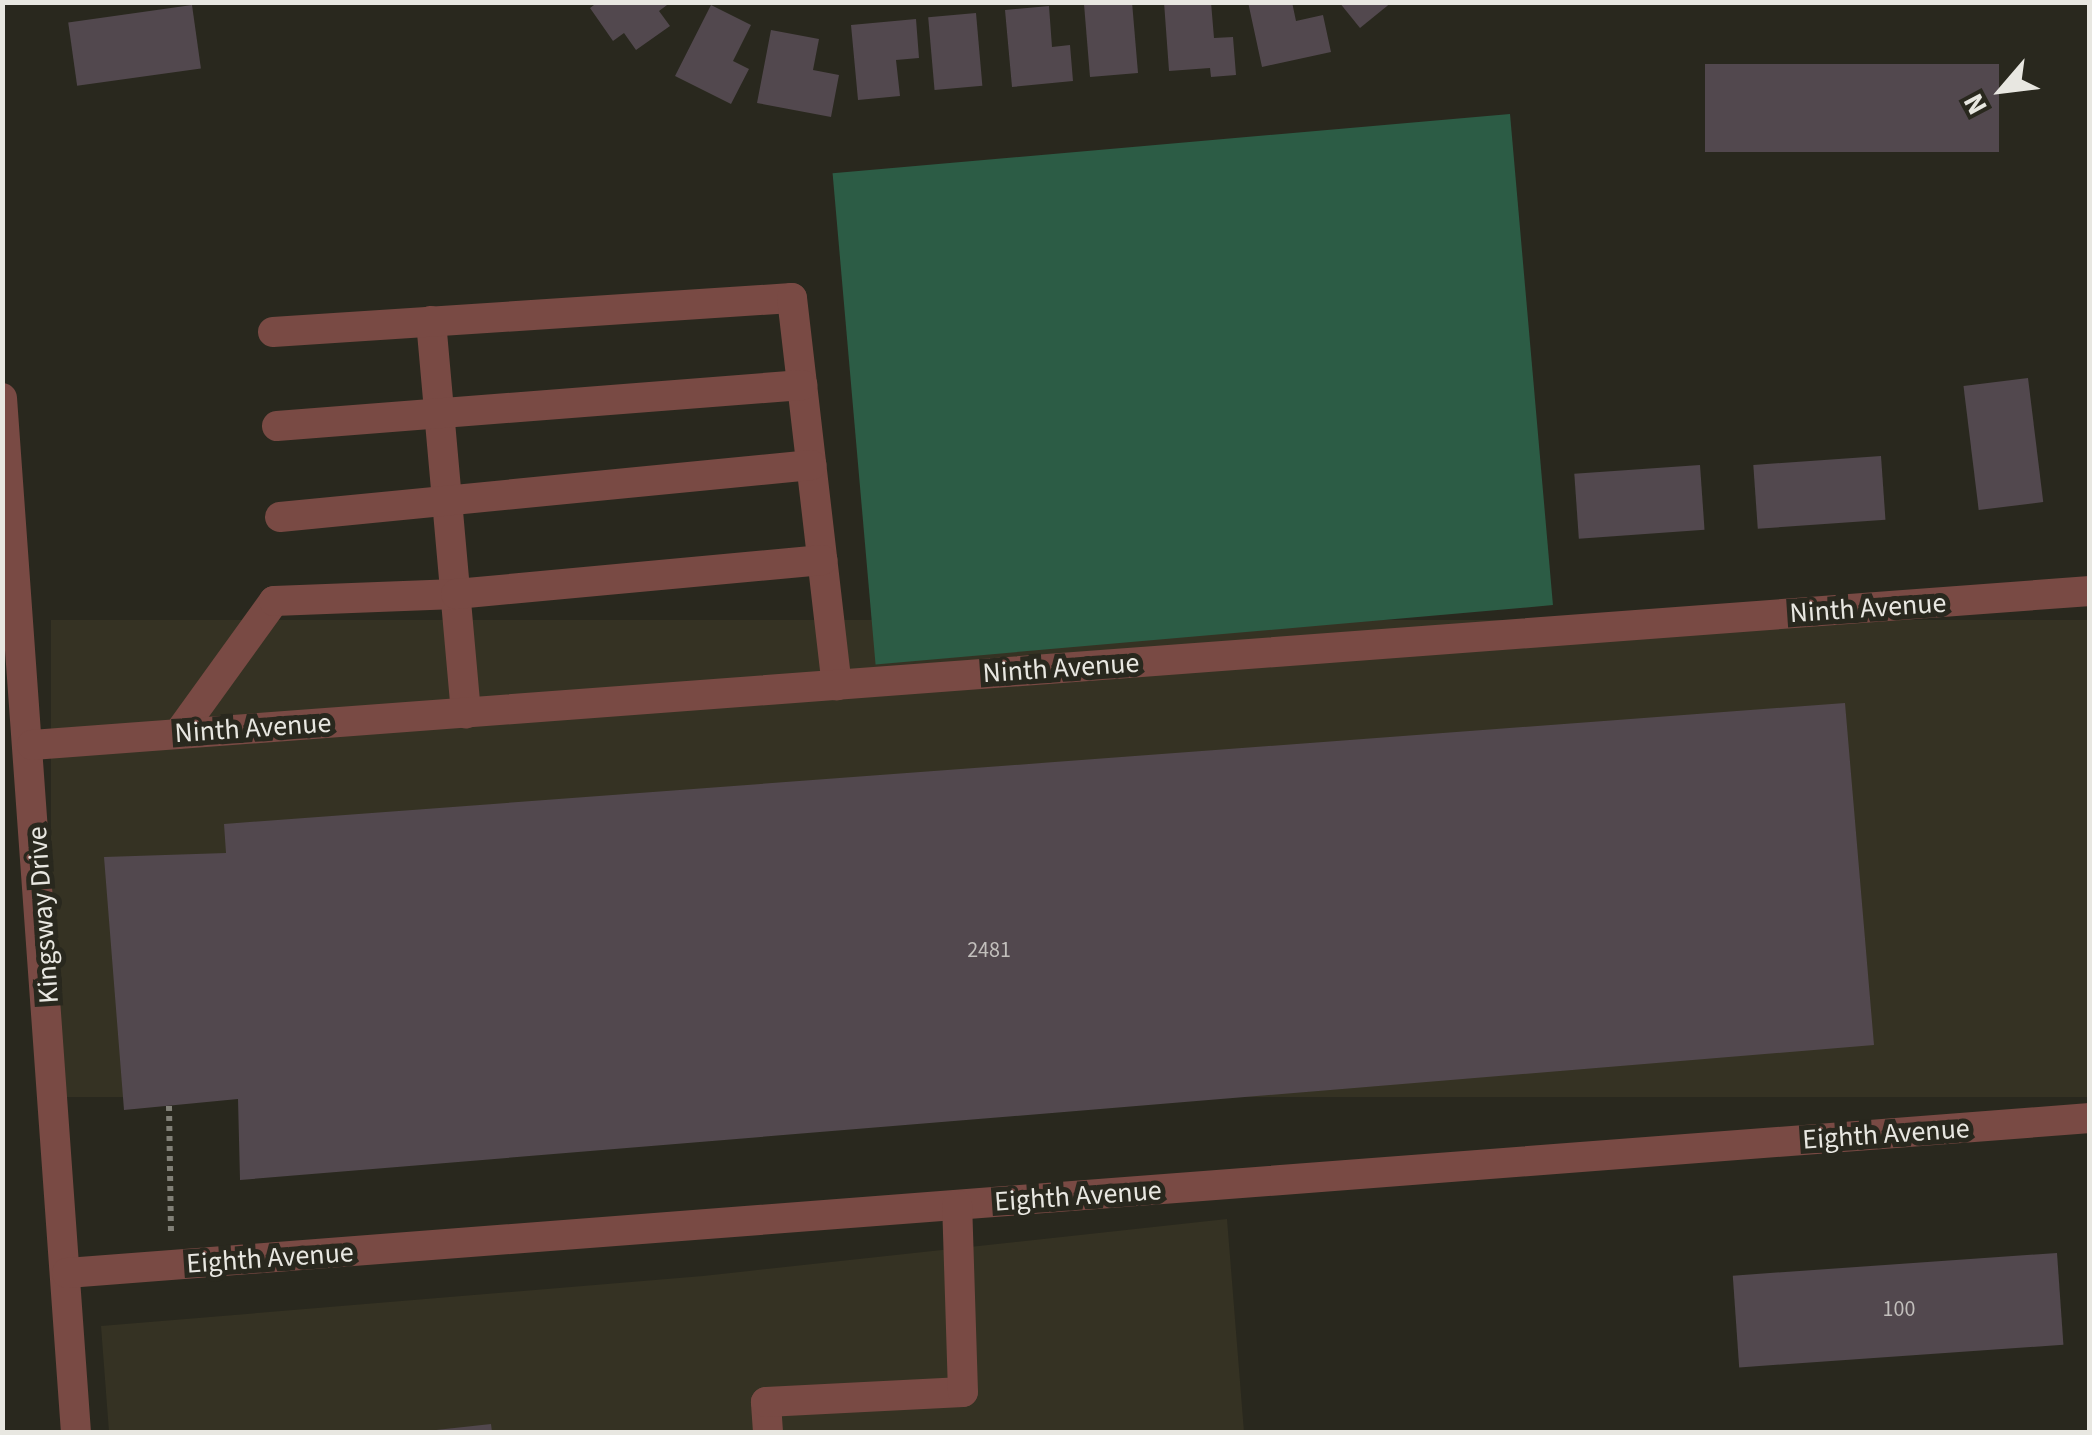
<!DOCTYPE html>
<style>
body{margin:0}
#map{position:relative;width:2092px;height:1435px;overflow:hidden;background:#29281e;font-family:"Source Sans 3",sans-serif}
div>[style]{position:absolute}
.built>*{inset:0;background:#353223;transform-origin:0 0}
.green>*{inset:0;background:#2c5c45;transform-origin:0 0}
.building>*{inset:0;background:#52484e;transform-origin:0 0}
.path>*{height:6px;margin-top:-3px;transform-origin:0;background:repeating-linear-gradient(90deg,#818077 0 5px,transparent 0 10px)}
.minor>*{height:30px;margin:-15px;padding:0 15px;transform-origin:15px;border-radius:15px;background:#794a44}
span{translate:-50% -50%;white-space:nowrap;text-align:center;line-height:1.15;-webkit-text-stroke:10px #29281e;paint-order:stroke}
.number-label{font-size:22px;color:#c2bfbc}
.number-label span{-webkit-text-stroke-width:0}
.street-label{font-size:28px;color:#e8e7e1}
.frame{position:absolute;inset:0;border:5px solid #e8e7e1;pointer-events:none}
.north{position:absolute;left:1952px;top:40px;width:100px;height:100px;-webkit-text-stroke:8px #29281e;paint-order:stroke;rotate:242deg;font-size:28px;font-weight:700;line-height:40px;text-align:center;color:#e8e7e1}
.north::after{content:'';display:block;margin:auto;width:35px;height:45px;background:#e8e7e1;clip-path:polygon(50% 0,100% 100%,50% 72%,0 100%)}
</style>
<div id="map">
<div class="built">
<div style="left:2089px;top:620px;width:477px;height:2038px;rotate:90deg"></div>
<div style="clip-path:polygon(1227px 1219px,1244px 1432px,109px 1432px,101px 1326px,703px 1276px)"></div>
</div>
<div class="green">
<div style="left:1510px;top:114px;width:493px;height:680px;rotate:85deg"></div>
</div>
<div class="building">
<div style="clip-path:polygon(598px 2px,671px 2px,659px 11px,670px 26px,636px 50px,624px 33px,613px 41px,590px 8px)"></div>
<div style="clip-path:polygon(1104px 2px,1132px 2px,1138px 73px,1090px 77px,1084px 4px)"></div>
<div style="clip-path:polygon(1164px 2px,1211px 2px,1214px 38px,1233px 37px,1236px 75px,1211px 77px,1210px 68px,1169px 71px)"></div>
<div style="clip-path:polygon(1248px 2px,1292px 2px,1296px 21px,1323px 15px,1331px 52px,1262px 67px)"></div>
<div style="clip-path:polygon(1339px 2px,1392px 2px,1360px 28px)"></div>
<div style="left:192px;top:5px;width:64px;height:125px;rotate:82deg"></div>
<div style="clip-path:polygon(711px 5px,751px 25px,733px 61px,749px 69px,731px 104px,675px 76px)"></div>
<div style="clip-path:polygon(1049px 6px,1052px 47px,1070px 45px,1073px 81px,1012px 87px,1005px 10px)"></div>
<div style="left:976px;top:13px;width:73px;height:48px;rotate:85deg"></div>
<div style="clip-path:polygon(916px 19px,919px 58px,896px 60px,900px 96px,858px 100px,851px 25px)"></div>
<div style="clip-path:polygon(771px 30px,819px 39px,813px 70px,839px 75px,831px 117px,757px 103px)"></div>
<div style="left:1705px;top:64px;width:294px;height:88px"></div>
<div style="left:2028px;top:378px;width:125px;height:65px;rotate:83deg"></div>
<div style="left:1881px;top:456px;width:64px;height:128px;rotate:86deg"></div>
<div style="left:1700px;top:465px;width:65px;height:126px;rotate:86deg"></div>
<div style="clip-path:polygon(1845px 703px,1874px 1045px,240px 1180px,238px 1099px,124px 1110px,104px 857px,226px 853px,224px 824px)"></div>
<div style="left:2057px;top:1253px;width:92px;height:325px;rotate:86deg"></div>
<div style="clip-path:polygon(491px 1424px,492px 1432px,436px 1432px,436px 1430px)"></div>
</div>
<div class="path">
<div style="left:169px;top:1106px;width:128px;rotate:89.1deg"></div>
</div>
<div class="minor">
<div style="left:431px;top:321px;width:394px;rotate:84.9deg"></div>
<div style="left:273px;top:332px;width:520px;rotate:-3.75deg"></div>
<div style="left:792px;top:298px;width:390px;rotate:83.4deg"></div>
<div style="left:2px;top:398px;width:1037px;rotate:85.91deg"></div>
<div style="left:277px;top:426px;width:527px;rotate:-4.47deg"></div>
<div style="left:280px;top:517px;width:534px;rotate:-5.59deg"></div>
<div style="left:178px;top:734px;width:164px;rotate:-54.2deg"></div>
<div style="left:274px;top:601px;width:182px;rotate:-2.2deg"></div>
<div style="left:456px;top:594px;width:368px;rotate:-5.3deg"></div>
<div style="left:32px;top:745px;width:2064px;rotate:-4.28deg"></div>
<div style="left:67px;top:1273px;width:2029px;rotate:-4.38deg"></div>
<div style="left:768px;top:1432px;width:30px;rotate:-94deg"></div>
<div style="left:766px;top:1402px;width:197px;rotate:-2.9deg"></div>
<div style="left:963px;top:1392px;width:187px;rotate:-91.8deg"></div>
</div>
<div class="number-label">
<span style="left:989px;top:951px">2481</span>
<span style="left:1899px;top:1310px">100</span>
</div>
<div class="street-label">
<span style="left:1868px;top:608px;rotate:-4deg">Ninth Avenue</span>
<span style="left:1061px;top:668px;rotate:-4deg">Ninth Avenue</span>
<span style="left:253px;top:728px;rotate:-4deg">Ninth Avenue</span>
<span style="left:43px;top:915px;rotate:-94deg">Kingsway Drive</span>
<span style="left:1886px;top:1134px;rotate:-4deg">Eighth Avenue</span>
<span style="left:1078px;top:1196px;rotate:-4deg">Eighth Avenue</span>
<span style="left:270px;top:1258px;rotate:-4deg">Eighth Avenue</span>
</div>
<div class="frame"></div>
<div class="north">N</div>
</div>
